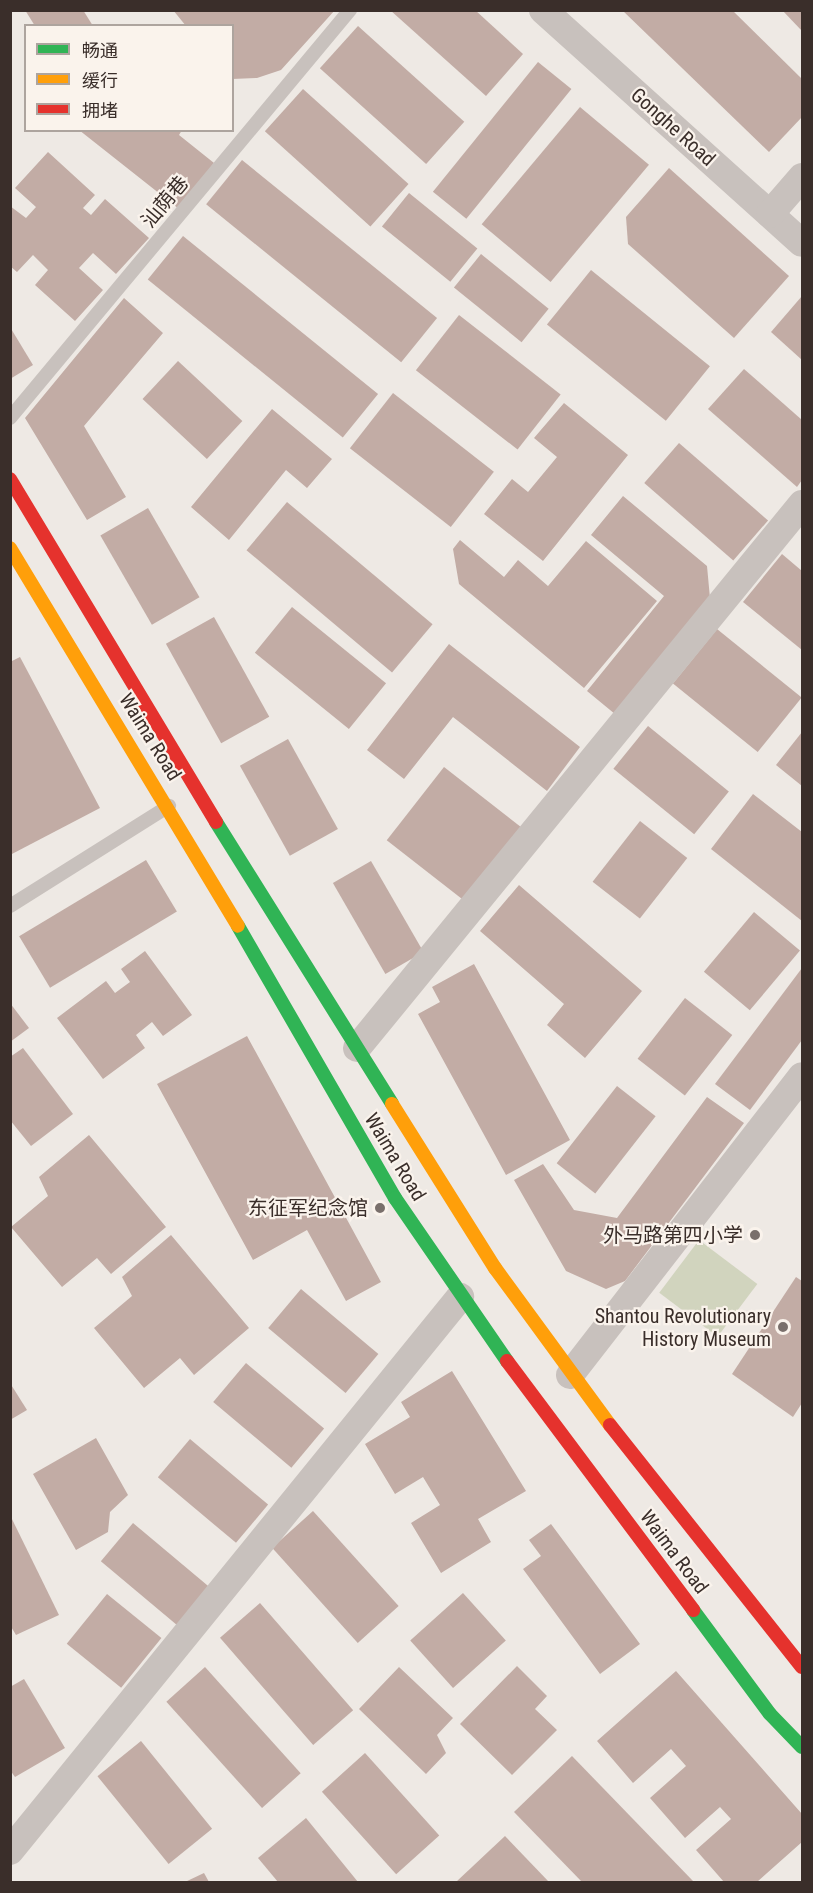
<!DOCTYPE html>
<meta charset="utf-8">
<style>
body{margin:0}
#map{position:relative;width:813px;height:1893px;overflow:hidden;background:#eee9e4;font-family:"Roboto Condensed","Noto Sans SC",sans-serif}
div>[style]{position:absolute}
.green>*{inset:0;background:#d1d4be;transform-origin:0 0}
.building>*{inset:0;background:#c2aca5;transform-origin:0 0}
.lane>*{height:14px;margin:-7px;padding:0 7px;transform-origin:7px;border-radius:7px;background:#c8c1bd}
.street>*{height:28px;margin:-14px;padding:0 14px;transform-origin:14px;border-radius:14px;background:#c8c1bd}
.fast>*{height:14px;margin:-7px;padding:0 7px;transform-origin:7px;border-radius:7px;background:#30b455}
.slow>*{height:14px;margin:-7px;padding:0 7px;transform-origin:7px;border-radius:7px;background:#ff9f0a}
.jam>*{height:14px;margin:-7px;padding:0 7px;transform-origin:7px;border-radius:7px;background:#e5322d}
.dots>*{width:16px;height:16px;translate:-50% -50%;box-sizing:border-box;border:3px solid #faf3ec;border-radius:50%}
span{translate:-50% -50%;white-space:nowrap;text-align:center;line-height:1.15;-webkit-text-stroke:4.5px #faf3ec;paint-order:stroke}
.street-label{font-size:20px;color:#3a2e2a}
.poi-label{font-size:20px;color:#3a2e2a}
.right{translate:-100% -50%;text-align:right}
.frame{position:absolute;inset:0;border:12px solid #3a2e2a;pointer-events:none}
.legend{position:absolute;left:24px;top:24px;width:210px;height:108px;box-sizing:border-box;background:#faf3ec;border:2px solid #ada49e;margin:0;padding:8px 10px;list-style:none;font-size:18px;color:#3a2e2a}
.legend li{display:flex;align-items:center;gap:12px;height:30px}
.legend b{width:30px;border:2px solid #ada49e}
</style>
<div id="map">
<div class="green">
<div style="left:699px;top:1240px;width:73px;height:66px;rotate:37deg"></div>
</div>
<div class="building">
<div style="clip-path:polygon(25px 10px,83px 10px,93px 26px,35px 26px)"></div>
<div style="clip-path:polygon(173px 10px,335px 10px,281px 70px,257px 78px,232px 79px,232px 26px,186px 26px)"></div>
<div style="clip-path:polygon(390px 10px,475px 10px,523px 54px,486px 96px)"></div>
<div style="clip-path:polygon(622px 10px,732px 10px,802px 79px,802px 117px,769px 152px)"></div>
<div style="clip-path:polygon(782px 10px,802px 10px,802px 31px)"></div>
<div style="left:358px;top:26px;width:143px;height:57px;rotate:42deg"></div>
<div style="left:538px;top:62px;width:43px;height:167px;rotate:39deg"></div>
<div style="left:303px;top:89px;width:142px;height:57px;rotate:42deg"></div>
<div style="left:580px;top:107px;width:90px;height:153px;rotate:40deg"></div>
<div style="clip-path:polygon(79px 130px,182px 130px,179px 135px,214px 163px,179px 209px)"></div>
<div style="clip-path:polygon(48px 152px,95px 195px,83px 208px,91px 215px,105px 199px,149px 238px,116px 274px,93px 253px,79px 268px,103px 290px,75px 321px,35px 285px,48px 270px,33px 255px,17px 272px,10px 266px,10px 206px,26px 218px,36px 207px,15px 188px)"></div>
<div style="left:242px;top:160px;width:251px;height:57px;rotate:39deg"></div>
<div style="clip-path:polygon(669px 168px,789px 276px,734px 338px,628px 244px,626px 217px)"></div>
<div style="left:409px;top:193px;width:88px;height:43px;rotate:39deg"></div>
<div style="left:183px;top:236px;width:251px;height:56px;rotate:39deg"></div>
<div style="left:481px;top:254px;width:87px;height:43px;rotate:39deg"></div>
<div style="left:591px;top:270px;width:153px;height:70px;rotate:39deg"></div>
<div style="clip-path:polygon(802px 296px,802px 360px,771px 332px)"></div>
<div style="clip-path:polygon(124px 298px,163px 333px,84px 426px,126px 497px,87px 520px,25px 418px)"></div>
<div style="left:459px;top:315px;width:129px;height:70px;rotate:38deg"></div>
<div style="clip-path:polygon(10px 327px,33px 365px,10px 379px)"></div>
<div style="left:178px;top:361px;width:88px;height:52px;rotate:43deg"></div>
<div style="clip-path:polygon(744px 369px,802px 420px,802px 480px,797px 487px,708px 409px)"></div>
<div style="left:393px;top:393px;width:128px;height:70px;rotate:38deg"></div>
<div style="clip-path:polygon(564px 403px,628px 455px,543px 561px,484px 514px,512px 479px,528px 492px,557px 457px,534px 438px)"></div>
<div style="clip-path:polygon(272px 409px,332px 459px,307px 488px,286px 470px,229px 540px,191px 507px)"></div>
<div style="left:679px;top:443px;width:118px;height:53px;rotate:41deg"></div>
<div style="clip-path:polygon(623px 496px,707px 566px,711px 609px,621px 719px,587px 691px,664px 596px,591px 535px)"></div>
<div style="left:287px;top:502px;width:190px;height:63px;rotate:40deg"></div>
<div style="left:148px;top:508px;width:103px;height:55px;rotate:60deg"></div>
<div style="clip-path:polygon(460px 540px,504px 577px,518px 560px,548px 586px,586px 541px,657px 601px,584px 688px,459px 584px,453px 549px)"></div>
<div style="clip-path:polygon(782px 554px,802px 571px,802px 650px,743px 602px)"></div>
<div style="left:292px;top:607px;width:121px;height:59px;rotate:39deg"></div>
<div style="left:214px;top:617px;width:114px;height:55px;rotate:61deg"></div>
<div style="left:717px;top:629px;width:109px;height:70px;rotate:39deg"></div>
<div style="clip-path:polygon(449px 644px,580px 747px,547px 791px,453px 717px,404px 779px,367px 750px)"></div>
<div style="clip-path:polygon(20px 657px,100px 808px,10px 855px,10px 662px)"></div>
<div style="left:648px;top:726px;width:104px;height:55px;rotate:39deg"></div>
<div style="clip-path:polygon(802px 732px,802px 786px,776px 765px)"></div>
<div style="left:288px;top:739px;width:103px;height:55px;rotate:61deg"></div>
<div style="left:444px;top:767px;width:98px;height:93px;rotate:38deg"></div>
<div style="clip-path:polygon(753px 794px,802px 832px,802px 921px,711px 849px)"></div>
<div style="left:640px;top:821px;width:60px;height:77px;rotate:38deg"></div>
<div style="left:146px;top:860px;width:60px;height:148px;rotate:59deg"></div>
<div style="left:371px;top:861px;width:105px;height:44px;rotate:60deg"></div>
<div style="clip-path:polygon(519px 885px,642px 991px,585px 1058px,547px 1025px,564px 1004px,480px 931px)"></div>
<div style="left:754px;top:912px;width:60px;height:78px;rotate:40deg"></div>
<div style="clip-path:polygon(145px 951px,192px 1015px,163px 1036px,152px 1022px,136px 1035px,145px 1048px,103px 1079px,57px 1018px,106px 981px,115px 993px,130px 982px,121px 969px)"></div>
<div style="clip-path:polygon(474px 964px,570px 1140px,506px 1175px,418px 1014px,440px 1002px,432px 987px)"></div>
<div style="clip-path:polygon(802px 968px,802px 1040px,750px 1110px,715px 1084px)"></div>
<div style="left:685px;top:998px;width:60px;height:77px;rotate:38deg"></div>
<div style="clip-path:polygon(10px 1003px,29px 1028px,10px 1042px)"></div>
<div style="clip-path:polygon(247px 1036px,381px 1282px,346px 1301px,307px 1230px,253px 1260px,157px 1084px)"></div>
<div style="clip-path:polygon(23px 1048px,73px 1114px,31px 1146px,10px 1120px,10px 1057px)"></div>
<div style="left:617px;top:1086px;width:49px;height:98px;rotate:38deg"></div>
<div style="clip-path:polygon(707px 1097px,744px 1123px,625px 1281px,606px 1289px,566px 1271px,514px 1180px,543px 1164px,574px 1210px,617px 1218px)"></div>
<div style="clip-path:polygon(89px 1135px,166px 1227px,111px 1274px,97px 1258px,62px 1287px,11px 1227px,48px 1196px,39px 1177px)"></div>
<div style="clip-path:polygon(171px 1235px,249px 1328px,194px 1375px,180px 1358px,144px 1388px,94px 1328px,132px 1296px,122px 1277px)"></div>
<div style="clip-path:polygon(796px 1277px,802px 1281px,802px 1403px,793px 1417px,732px 1374px)"></div>
<div style="left:301px;top:1289px;width:101px;height:51px;rotate:40deg"></div>
<div style="left:246px;top:1363px;width:102px;height:51px;rotate:40deg"></div>
<div style="clip-path:polygon(452px 1371px,526px 1491px,478px 1519px,491px 1542px,441px 1573px,411px 1523px,440px 1505px,423px 1477px,395px 1494px,365px 1444px,410px 1417px,401px 1402px)"></div>
<div style="clip-path:polygon(10px 1383px,27px 1410px,10px 1420px)"></div>
<div style="clip-path:polygon(96px 1438px,128px 1495px,110px 1512px,108px 1532px,76px 1550px,33px 1474px)"></div>
<div style="left:190px;top:1439px;width:102px;height:50px;rotate:40deg"></div>
<div style="left:313px;top:1511px;width:128px;height:55px;rotate:48deg"></div>
<div style="clip-path:polygon(10px 1515px,59px 1615px,16px 1635px,10px 1625px)"></div>
<div style="left:133px;top:1523px;width:102px;height:50px;rotate:40deg"></div>
<div style="clip-path:polygon(551px 1524px,640px 1644px,600px 1674px,523px 1569px,541px 1556px,529px 1540px)"></div>
<div style="left:463px;top:1593px;width:64px;height:71px;rotate:48deg"></div>
<div style="left:107px;top:1594px;width:70px;height:64px;rotate:39deg"></div>
<div style="left:260px;top:1603px;width:142px;height:53px;rotate:49deg"></div>
<div style="clip-path:polygon(517px 1666px,547px 1696px,535px 1709px,557px 1730px,512px 1775px,460px 1724px)"></div>
<div style="left:205px;top:1667px;width:143px;height:52px;rotate:48deg"></div>
<div style="clip-path:polygon(399px 1667px,453px 1718px,437px 1735px,446px 1753px,426px 1774px,359px 1709px)"></div>
<div style="clip-path:polygon(676px 1671px,802px 1814px,802px 1842px,757px 1882px,724px 1882px,696px 1850px,731px 1819px,720px 1807px,685px 1838px,650px 1798px,686px 1766px,671px 1749px,633px 1783px,597px 1741px)"></div>
<div style="clip-path:polygon(24px 1679px,65px 1748px,15px 1777px,10px 1770px,10px 1687px)"></div>
<div style="left:141px;top:1741px;width:113px;height:56px;rotate:51deg"></div>
<div style="left:365px;top:1753px;width:111px;height:58px;rotate:48deg"></div>
<div style="clip-path:polygon(572px 1756px,694px 1882px,582px 1882px,514px 1812px)"></div>
<div style="clip-path:polygon(306px 1818px,358px 1882px,278px 1882px,258px 1858px)"></div>
<div style="clip-path:polygon(505px 1836px,549px 1882px,456px 1882px)"></div>
<div style="clip-path:polygon(204px 1873px,209px 1882px,185px 1882px)"></div>
</div>
<div class="lane">
<div style="left:10px;top:418px;width:531px;rotate:-50.19deg"></div>
<div style="left:10px;top:906px;width:188px;rotate:-32.2deg"></div>
</div>
<div class="street">
<div style="left:543px;top:10px;width:348px;rotate:42deg"></div>
<div style="left:770px;top:214px;width:49px;rotate:-49.1deg"></div>
<div style="left:357px;top:1048px;width:703px;rotate:-50.72deg"></div>
<div style="left:570px;top:1375px;width:378px;rotate:-52.2deg"></div>
<div style="left:10px;top:1851px;width:714px;rotate:-50.91deg"></div>
</div>
<div class="fast">
<div style="left:216px;top:822px;width:332px;rotate:58deg"></div>
<div style="left:238px;top:926px;width:314px;rotate:60deg"></div>
<div style="left:395px;top:1198px;width:198px;rotate:55.5deg"></div>
<div style="left:693px;top:1610px;width:129px;rotate:53.5deg"></div>
<div style="left:770px;top:1714px;width:46px;rotate:45.9deg"></div>
</div>
<div class="slow">
<div style="left:10px;top:548px;width:441px;rotate:58.9deg"></div>
<div style="left:392px;top:1104px;width:194px;rotate:57.9deg"></div>
<div style="left:495px;top:1268px;width:195px;rotate:53.8deg"></div>
</div>
<div class="jam">
<div style="left:10px;top:479px;width:400px;rotate:59deg"></div>
<div style="left:507px;top:1361px;width:311px;rotate:53.2deg"></div>
<div style="left:610px;top:1425px;width:309px;rotate:51.6deg"></div>
</div>
<div class="dots">
<div style="left:380px;top:1208px;background:#796f6b"></div>
<div style="left:755px;top:1235px;background:#796f6b"></div>
<div style="left:783px;top:1327px;background:#796f6b"></div>
</div>
<div class="street-label">
<span style="left:673px;top:127px;rotate:42deg">Gonghe Road</span>
<span style="left:165px;top:202px;rotate:-50deg">汕荫巷</span>
<span style="left:150px;top:737px;rotate:58deg">Waima Road</span>
<span style="left:395px;top:1157px;rotate:59deg">Waima Road</span>
<span style="left:674px;top:1552px;rotate:53deg">Waima Road</span>
</div>
<div class="poi-label">
<span class="right" style="left:368px;top:1208px">东征军纪念馆</span>
<span class="right" style="left:743px;top:1235px">外马路第四小学</span>
<span class="right" style="left:771px;top:1328px">Shantou Revolutionary<br>History Museum</span>
</div>
<div class="frame"></div>
<ul class="legend">
<li><b style="height:8px;background:#30b455"></b>畅通</li>
<li><b style="height:8px;background:#ff9f0a"></b>缓行</li>
<li><b style="height:8px;background:#e5322d"></b>拥堵</li>
</ul>
</div>
